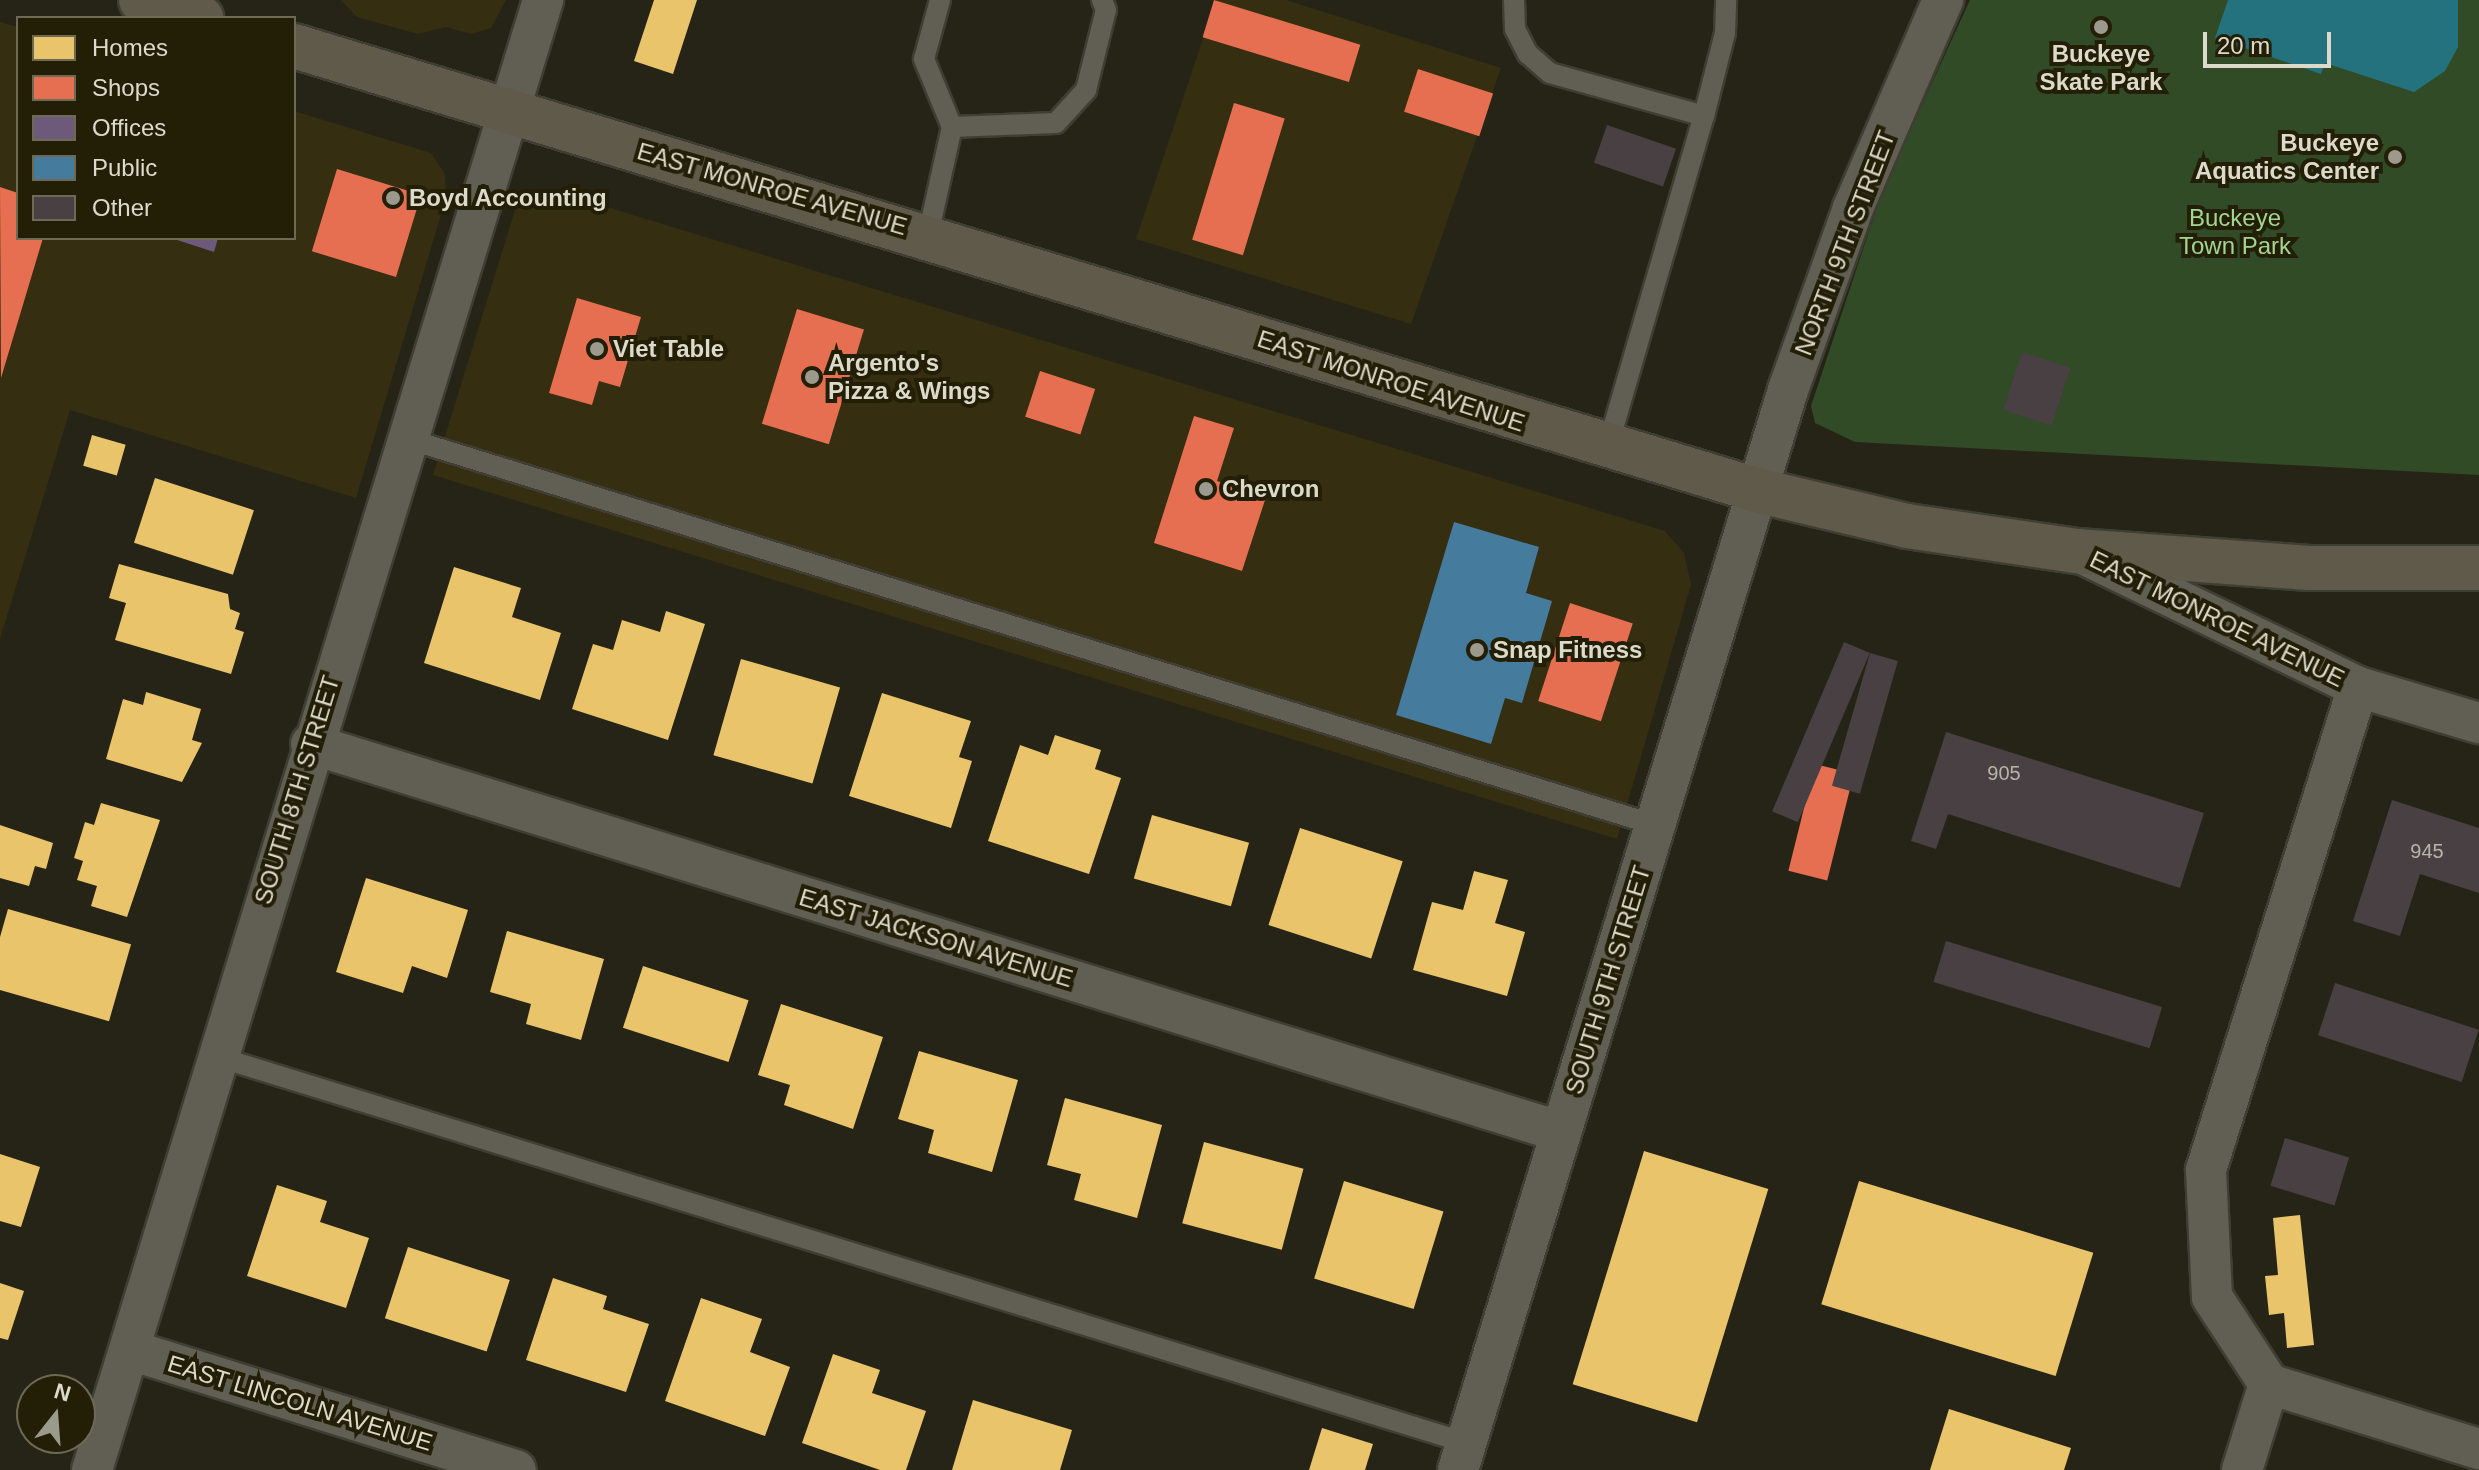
<!DOCTYPE html>
<style>
body{margin:0}
#map{position:relative;width:2479px;height:1470px;overflow:hidden;background:#262416;font-family:Helvetica,sans-serif}
div>[style]{position:absolute}
.built>*{inset:0;background:#352e10}
.green>*{inset:0;background:#314b26}
.water>*{inset:0;background:#24727e}
.homes>*{inset:0;background:#e9c46a;transform-origin:0 0}
.shops>*{inset:0;background:#e76f51;transform-origin:0 0}
.offices>*{inset:0;background:#6d597a}
.public>*{inset:0;background:#457b9d}
.building>*{inset:0;background:#484043;transform-origin:0 0}
.roads{filter:drop-shadow(2px 0 #403e34) drop-shadow(-2px 0 #403e34) drop-shadow(0 2px #403e34) drop-shadow(0 -2px #403e34)}
.lane>*{height:20px;margin:-10px;padding:0 10px;transform-origin:10px;border-radius:10px;background:#615f54}
.street>*{height:40px;margin:-20px;padding:0 20px;transform-origin:20px;border-radius:20px;background:#615f54}
.primary>*{height:44px;margin:-22px;padding:0 22px;transform-origin:22px;border-radius:22px;background:#5f5a49}
.dots>*{width:22px;height:22px;translate:-50% -50%;box-sizing:border-box;border:4px solid #231e06;border-radius:50%}
span{translate:-50% -50%;white-space:nowrap;text-align:center;line-height:1.15;-webkit-text-stroke:8px #231e06;paint-order:stroke}
.number-label{font-size:20px;color:#b7b4a9}
.number-label span{-webkit-text-stroke-width:0}
.poi-label{font-size:24px;color:#dcdacb;font-weight:700}
.right{translate:-100% -50%;text-align:right}
.left{translate:0 -50%;text-align:left}
.street-label{font-size:24px;color:#dcdacb}
.park-label{font-size:24px;color:#a0d68f}
.legend{position:absolute;left:16px;top:16px;width:280px;height:224px;box-sizing:border-box;background:#231e06;border:2px solid #6d6955;margin:0;padding:10px 14px;list-style:none;font-size:24px;color:#dcdacb}
.legend li{display:flex;align-items:center;gap:16px;height:40px}
.legend b{width:40px;border:2px solid #6d6955}
.north{position:absolute;left:16px;top:1374px;width:80px;height:80px;box-sizing:border-box;background:#231e06;border:2px solid #6d6955;border-radius:50%;rotate:17deg;font-size:22px;font-weight:700;line-height:32px;text-align:center;color:#dcdacb}
.north::after{content:'';display:block;margin:auto;width:28px;height:36px;background:#9c9a8c;clip-path:polygon(50% 0,100% 100%,50% 72%,0 100%)}
.scale{position:absolute;left:2203px;top:32px;width:128px;height:36px;box-sizing:border-box;border:4px solid #dcdacb;border-top:0;padding-left:10px;font-size:24px;line-height:28px;white-space:nowrap;color:#dcdacb;-webkit-text-stroke:6px #231e06;paint-order:stroke}
</style>
<div id="map">
<div class="built">
<div style="clip-path:polygon(341px 0,506px 0,491px 28px,471px 34px,446px 27px,418px 34px,357px 17px)"></div>
<div style="clip-path:polygon(1216px 0,1286px 0,1501px 68px,1411px 324px,1136px 239px)"></div>
<div style="clip-path:polygon(0 22px,18px 27px,18px 238px,294px 238px,294px 111px,431px 153px,445px 174px,446px 198px,356px 498px,70px 410px,0 639px)"></div>
<div style="clip-path:polygon(558px 192px,1665px 531px,1684px 553px,1691px 585px,1617px 839px,433px 475px,516px 207px,536px 193px)"></div>
</div>
<div class="green">
<div style="clip-path:polygon(1970px 0,2479px 0,2479px 475px,1855px 442px,1815px 423px,1811px 406px,1882px 192px)"></div>
</div>
<div class="water">
<div style="clip-path:polygon(2228px 0,2458px 0,2458px 47px,2445px 71px,2414px 92px,2325px 63px,2321px 74px,2215px 38px)"></div>
</div>
<div class="homes">
<div style="clip-path:polygon(654px 0,697px 0,673px 74px,634px 61px)"></div>
<div style="left:92px;top:435px;width:35px;height:32px;rotate:16deg"></div>
<div style="left:155px;top:478px;width:104px;height:68px;rotate:18deg"></div>
<div style="clip-path:polygon(119px 564px,228px 594px,230px 609px,240px 613px,235px 629px,244px 632px,231px 674px,115px 640px,126px 603px,109px 598px)"></div>
<div style="clip-path:polygon(454px 567px,521px 588px,512px 617px,561px 633px,540px 700px,424px 663px)"></div>
<div style="clip-path:polygon(666px 611px,705px 624px,668px 740px,572px 709px,593px 644px,613px 650px,622px 620px,660px 632px)"></div>
<div style="left:741px;top:659px;width:103px;height:100px;rotate:16deg"></div>
<div style="clip-path:polygon(146px 692px,201px 709px,192px 740px,202px 743px,182px 782px,106px 759px,123px 699px,143px 705px)"></div>
<div style="clip-path:polygon(882px 693px,971px 721px,959px 757px,972px 761px,951px 828px,849px 796px)"></div>
<div style="clip-path:polygon(1055px 735px,1101px 750px,1095px 769px,1121px 778px,1089px 874px,988px 841px,1020px 745px,1048px 755px)"></div>
<div style="clip-path:polygon(101px 803px,160px 820px,127px 917px,91px 906px,97px 886px,77px 880px,83px 861px,74px 858px,85px 822px,94px 825px)"></div>
<div style="left:1152px;top:815px;width:101px;height:66px;rotate:16deg"></div>
<div style="clip-path:polygon(0 825px,53px 843px,46px 869px,35px 866px,29px 886px,0 878px)"></div>
<div style="left:1300px;top:828px;width:108px;height:102px;rotate:18deg"></div>
<div style="clip-path:polygon(1474px 871px,1508px 880px,1495px 923px,1525px 932px,1507px 996px,1413px 970px,1432px 902px,1463px 910px)"></div>
<div style="clip-path:polygon(366px 878px,468px 910px,447px 978px,412px 966px,403px 993px,336px 972px)"></div>
<div style="left:8px;top:909px;width:128px;height:80px;rotate:16deg"></div>
<div style="clip-path:polygon(507px 931px,604px 959px,581px 1040px,526px 1024px,531px 1004px,490px 992px)"></div>
<div style="left:643px;top:966px;width:111px;height:65px;rotate:18deg"></div>
<div style="clip-path:polygon(781px 1004px,883px 1037px,853px 1129px,784px 1105px,790px 1085px,758px 1075px)"></div>
<div style="clip-path:polygon(919px 1051px,1018px 1080px,992px 1172px,928px 1153px,934px 1130px,898px 1119px)"></div>
<div style="clip-path:polygon(1065px 1098px,1162px 1125px,1137px 1218px,1074px 1200px,1081px 1174px,1047px 1165px)"></div>
<div style="left:1204px;top:1142px;width:103px;height:84px;rotate:15deg"></div>
<div style="left:1644px;top:1151px;width:130px;height:244px;rotate:17deg"></div>
<div style="clip-path:polygon(0 1154px,40px 1167px,21px 1227px,0 1221px)"></div>
<div style="left:1344px;top:1181px;width:104px;height:102px;rotate:17deg"></div>
<div style="left:1859px;top:1181px;width:245px;height:129px;rotate:17deg"></div>
<div style="clip-path:polygon(277px 1185px,327px 1201px,320px 1222px,369px 1238px,346px 1308px,247px 1276px)"></div>
<div style="clip-path:polygon(2300px 1215px,2314px 1345px,2287px 1348px,2284px 1313px,2269px 1315px,2265px 1276px,2278px 1275px,2273px 1218px)"></div>
<div style="left:408px;top:1247px;width:107px;height:75px;rotate:18deg"></div>
<div style="clip-path:polygon(553px 1278px,607px 1296px,603px 1309px,649px 1324px,626px 1392px,526px 1360px)"></div>
<div style="clip-path:polygon(0 1283px,24px 1291px,8px 1340px,0 1338px)"></div>
<div style="clip-path:polygon(701px 1298px,762px 1319px,750px 1352px,790px 1367px,765px 1436px,665px 1401px)"></div>
<div style="clip-path:polygon(833px 1354px,880px 1370px,872px 1393px,926px 1411px,906px 1470px,880px 1470px,802px 1443px)"></div>
<div style="clip-path:polygon(973px 1400px,1072px 1430px,1060px 1470px,952px 1470px)"></div>
<div style="clip-path:polygon(1949px 1409px,2071px 1448px,2064px 1470px,1930px 1470px)"></div>
<div style="clip-path:polygon(1322px 1428px,1373px 1444px,1365px 1470px,1309px 1470px)"></div>
</div>
<div class="shops">
<div style="left:1214px;top:0;width:153px;height:39px;rotate:17deg"></div>
<div style="left:1418px;top:69px;width:79px;height:45px;rotate:18deg"></div>
<div style="left:1234px;top:103px;width:53px;height:143px;rotate:17deg"></div>
<div style="left:337px;top:169px;width:88px;height:86px;rotate:17deg"></div>
<div style="clip-path:polygon(0 187px,18px 193px,18px 238px,43px 238px,1px 378px)"></div>
<div style="clip-path:polygon(577px 298px,641px 317px,620px 387px,599px 381px,592px 405px,549px 393px)"></div>
<div style="left:797px;top:309px;width:70px;height:120px;rotate:17deg"></div>
<div style="left:1040px;top:371px;width:58px;height:48px;rotate:18deg"></div>
<div style="clip-path:polygon(1194px 416px,1234px 428px,1217px 481px,1266px 497px,1242px 571px,1154px 543px)"></div>
<div style="left:1570px;top:603px;width:66px;height:103px;rotate:18deg"></div>
<div style="left:1815px;top:764px;width:40px;height:110px;rotate:14deg"></div>
</div>
<div class="offices">
<div style="clip-path:polygon(171px 238px,218px 238px,214px 252px)"></div>
</div>
<div class="public">
<div style="clip-path:polygon(1454px 522px,1539px 547px,1526px 593px,1552px 601px,1522px 703px,1505px 698px,1491px 744px,1396px 715px)"></div>
</div>
<div class="building">
<div style="left:1607px;top:125px;width:73px;height:40px;rotate:19deg"></div>
<div style="left:2022px;top:352px;width:51px;height:61px;rotate:18deg"></div>
<div style="left:1844px;top:642px;width:28px;height:184px;rotate:23deg"></div>
<div style="left:1870px;top:653px;width:29px;height:138px;rotate:16deg"></div>
<div style="clip-path:polygon(1946px 732px,2204px 813px,2180px 888px,1948px 814px,1936px 849px,1911px 841px)"></div>
<div style="clip-path:polygon(2392px 800px,2479px 828px,2479px 893px,2420px 874px,2400px 936px,2353px 921px)"></div>
<div style="left:1946px;top:941px;width:226px;height:43px;rotate:17deg"></div>
<div style="left:2335px;top:983px;width:151px;height:55px;rotate:18deg"></div>
<div style="left:2285px;top:1138px;width:67px;height:50px;rotate:17deg"></div>
</div>
<div class="roads">
<div class="lane">
<div style="left:1514px;top:0;width:29px;rotate:88deg"></div>
<div style="left:1515px;top:29px;width:28px;rotate:63deg"></div>
<div style="left:1528px;top:54px;width:29px;rotate:41deg"></div>
<div style="left:1550px;top:73px;width:160px;rotate:15.6deg"></div>
<div style="left:952px;top:127px;width:104px;rotate:-2.2deg"></div>
<div style="left:1056px;top:123px;width:45px;rotate:-47.7deg"></div>
<div style="left:1086px;top:90px;width:82px;rotate:-76deg"></div>
<div style="left:1106px;top:10px;width:11px;rotate:-112deg"></div>
<div style="left:928px;top:235px;width:111px;rotate:-77.5deg"></div>
<div style="left:952px;top:127px;width:74px;rotate:-112.4deg"></div>
<div style="left:924px;top:59px;width:61px;rotate:-74.8deg"></div>
<div style="left:405px;top:438px;width:1309px;rotate:17.2deg"></div>
<div style="left:1607px;top:449px;width:347px;rotate:-73.8deg"></div>
<div style="left:1704px;top:116px;width:86px;rotate:-75.8deg"></div>
<div style="left:1725px;top:33px;width:33px;rotate:-88deg"></div>
<div style="left:215px;top:1056px;width:1310px;rotate:17.18deg"></div>
</div>
<div class="street">
<div style="left:2081px;top:553px;width:308px;rotate:25.8deg"></div>
<div style="left:2358px;top:687px;width:126px;rotate:16.6deg"></div>
<div style="left:2358px;top:687px;width:506px;rotate:107.47deg"></div>
<div style="left:2206px;top:1170px;width:127px;rotate:87.3deg"></div>
<div style="left:2212px;top:1297px;width:104px;rotate:56.8deg"></div>
<div style="left:2269px;top:1384px;width:220px;rotate:17.2deg"></div>
<div style="left:311px;top:744px;width:1309px;rotate:17.24deg"></div>
<div style="left:130px;top:1350px;width:404px;rotate:17.3deg"></div>
<div style="left:92px;top:1470px;width:1538px;rotate:-72.94deg"></div>
<div style="left:1458px;top:1470px;width:1129px;rotate:-73.01deg"></div>
<div style="left:1788px;top:390px;width:193px;rotate:-70.3deg"></div>
<div style="left:1853px;top:208px;width:227px;rotate:-66.6deg"></div>
<div style="left:2242px;top:1470px;width:90px;rotate:-72.6deg"></div>
</div>
<div class="primary">
<div style="left:141px;top:0;width:63px;rotate:16.7deg"></div>
<div style="left:294px;top:46px;width:1528px;rotate:16.89deg"></div>
<div style="left:1756px;top:490px;width:155px;rotate:13.4deg"></div>
<div style="left:1907px;top:526px;width:172px;rotate:8.4deg"></div>
<div style="left:2077px;top:551px;width:233px;rotate:4.2deg"></div>
<div style="left:2309px;top:568px;width:170px"></div>
</div>
</div>
<div class="dots">
<div style="left:2101px;top:27px;background:#9c9a8c"></div>
<div style="left:2395px;top:157px;background:#9c9a8c"></div>
<div style="left:393px;top:198px;background:#9c9a8c"></div>
<div style="left:597px;top:349px;background:#9c9a8c"></div>
<div style="left:812px;top:377px;background:#9c9a8c"></div>
<div style="left:1206px;top:489px;background:#9c9a8c"></div>
<div style="left:1477px;top:650px;background:#9c9a8c"></div>
</div>
<div class="number-label">
<span style="left:2004px;top:773px">905</span>
<span style="left:2427px;top:851px">945</span>
</div>
<div class="poi-label">
<span style="left:2101px;top:68px">Buckeye<br>Skate Park</span>
<span class="right" style="left:2379px;top:157px">Buckeye<br>Aquatics Center</span>
<span class="left" style="left:409px;top:198px">Boyd Accounting</span>
<span class="left" style="left:613px;top:349px">Viet Table</span>
<span class="left" style="left:828px;top:377px">Argento's<br>Pizza &amp; Wings</span>
<span class="left" style="left:1222px;top:489px">Chevron</span>
<span class="left" style="left:1493px;top:650px">Snap Fitness</span>
</div>
<div class="street-label">
<span style="left:772px;top:189px;rotate:16deg">EAST MONROE AVENUE</span>
<span style="left:1845px;top:243px;rotate:-69deg">NORTH 9TH STREET</span>
<span style="left:1391px;top:381px;rotate:18deg">EAST MONROE AVENUE</span>
<span style="left:2217px;top:619px;rotate:26deg">EAST MONROE AVENUE</span>
<span style="left:297px;top:790px;rotate:-73deg">SOUTH 8TH STREET</span>
<span style="left:936px;top:938px;rotate:17deg">EAST JACKSON AVENUE</span>
<span style="left:1608px;top:980px;rotate:-73deg">SOUTH 9TH STREET</span>
<span style="left:300px;top:1403px;rotate:17deg">EAST LINCOLN AVENUE</span>
</div>
<div class="park-label">
<span style="left:2235px;top:232px">Buckeye<br>Town Park</span>
</div>
<ul class="legend">
<li><b style="height:22px;background:#e9c46a"></b>Homes</li>
<li><b style="height:22px;background:#e76f51"></b>Shops</li>
<li><b style="height:22px;background:#6d597a"></b>Offices</li>
<li><b style="height:22px;background:#457b9d"></b>Public</li>
<li><b style="height:22px;background:#484043"></b>Other</li>
</ul>
<div class="north">N</div>
<div class="scale">20 m</div>
</div>
